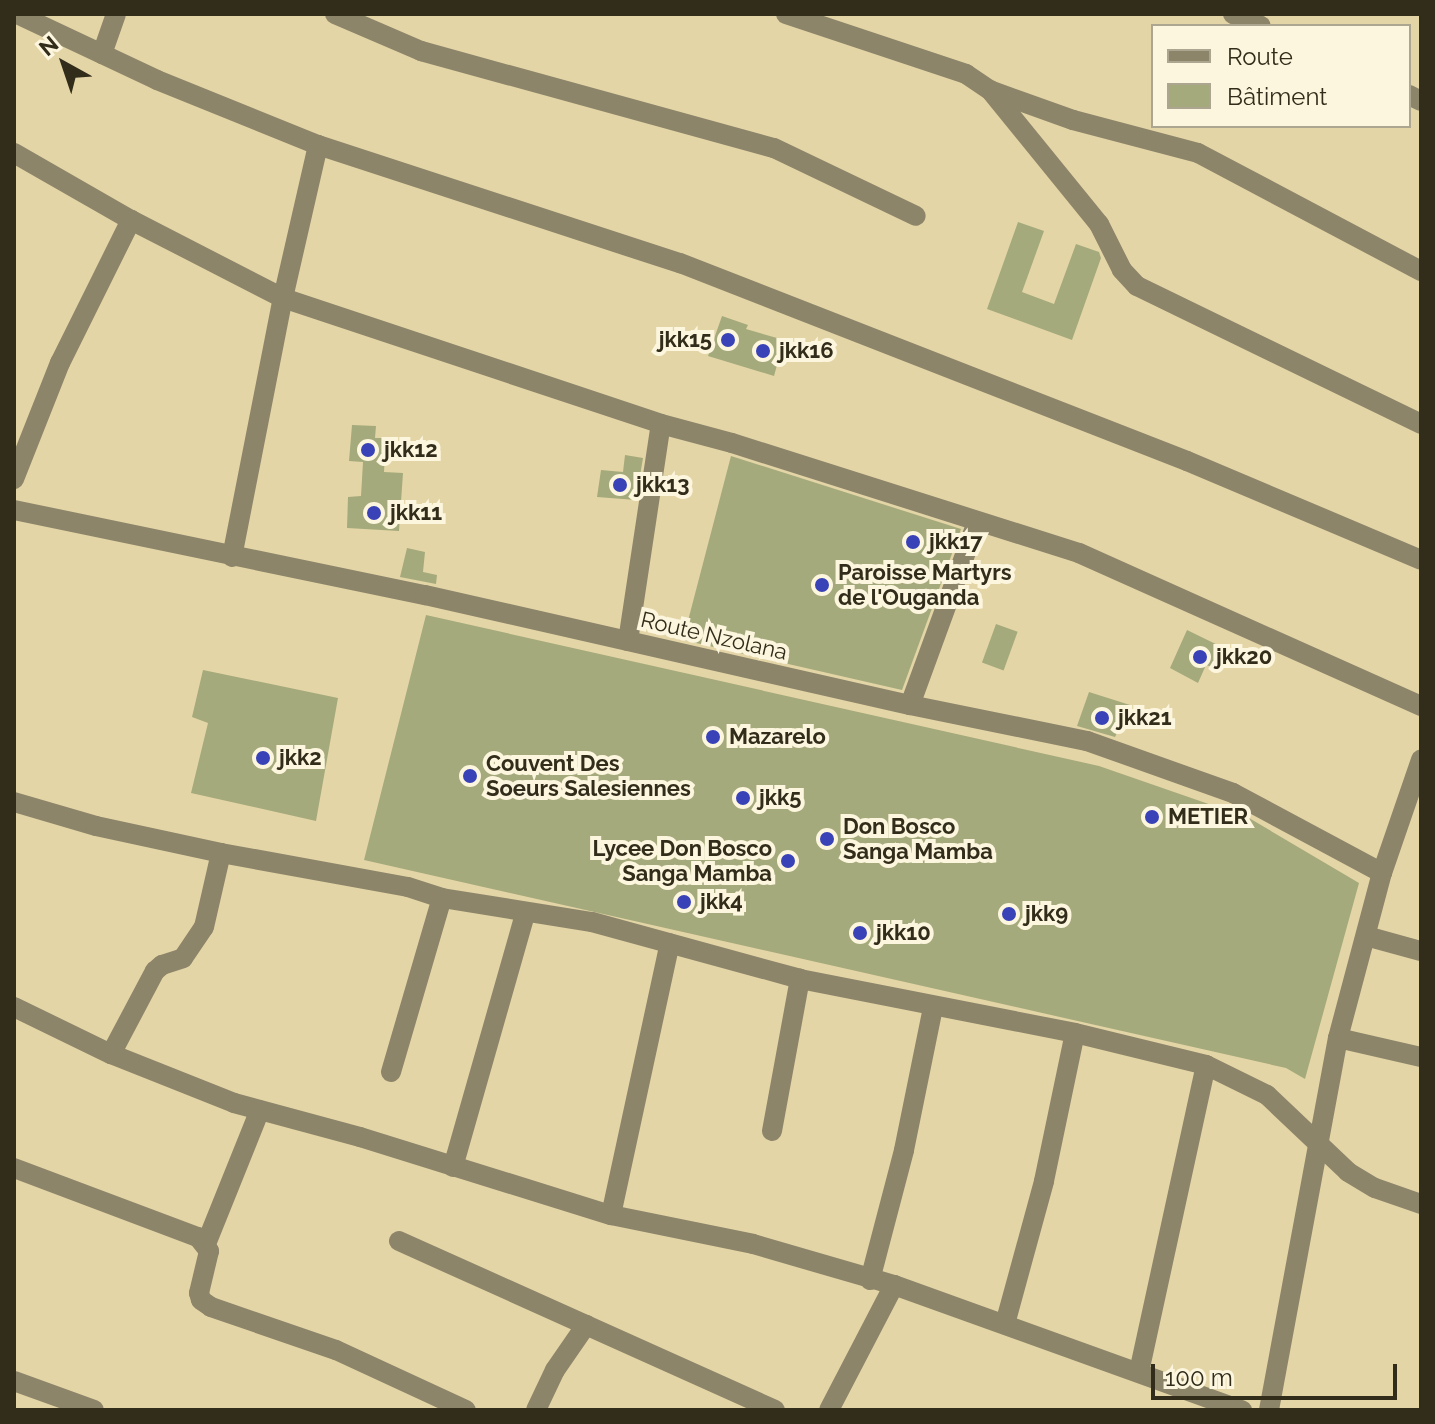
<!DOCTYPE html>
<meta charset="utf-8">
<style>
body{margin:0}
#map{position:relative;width:1435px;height:1424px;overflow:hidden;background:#e3d5a6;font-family:Raleway,sans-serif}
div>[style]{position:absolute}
.building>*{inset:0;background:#a5aa7c;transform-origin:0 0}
.minor>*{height:20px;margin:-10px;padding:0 10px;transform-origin:10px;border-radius:10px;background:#8d856a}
.dots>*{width:22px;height:22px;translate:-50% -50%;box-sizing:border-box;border:4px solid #fdf6de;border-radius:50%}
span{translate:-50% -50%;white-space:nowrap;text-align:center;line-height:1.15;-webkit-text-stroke:8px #fdf6de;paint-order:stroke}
.poi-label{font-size:22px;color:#322d1a;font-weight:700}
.right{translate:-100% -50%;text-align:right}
.left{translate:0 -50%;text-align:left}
.street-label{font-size:22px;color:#322d1a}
.frame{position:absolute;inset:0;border:16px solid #322d1a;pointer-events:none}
.legend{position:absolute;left:1151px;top:24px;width:260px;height:104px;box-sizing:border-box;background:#fdf6de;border:2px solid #aca690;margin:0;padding:10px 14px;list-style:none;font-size:24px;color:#322d1a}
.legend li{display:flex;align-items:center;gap:16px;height:40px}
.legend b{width:40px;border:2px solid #aca690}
.north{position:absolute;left:24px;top:24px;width:80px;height:80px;-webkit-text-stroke:6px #fdf6de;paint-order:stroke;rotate:320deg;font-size:22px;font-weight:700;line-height:32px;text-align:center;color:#322d1a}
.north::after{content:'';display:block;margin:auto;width:28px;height:36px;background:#322d1a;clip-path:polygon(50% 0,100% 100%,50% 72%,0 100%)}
.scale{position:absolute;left:1151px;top:1364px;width:246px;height:36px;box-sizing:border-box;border:4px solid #322d1a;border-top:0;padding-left:10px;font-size:24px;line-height:28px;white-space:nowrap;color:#322d1a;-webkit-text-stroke:6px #fdf6de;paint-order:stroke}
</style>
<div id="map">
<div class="building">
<div style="clip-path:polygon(1018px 222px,1044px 231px,1022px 292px,1054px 304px,1076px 244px,1099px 252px,1101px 258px,1072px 340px,987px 309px)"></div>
<div style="clip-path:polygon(722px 316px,748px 325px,746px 329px,784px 340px,774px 376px,708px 356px)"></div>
<div style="clip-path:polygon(352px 425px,376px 426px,375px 438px,386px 438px,384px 472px,403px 473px,399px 531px,347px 528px,348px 497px,361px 496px,363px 462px,349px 461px)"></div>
<div style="clip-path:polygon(625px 455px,643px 458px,636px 500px,597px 497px,601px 470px,623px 472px)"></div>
<div style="clip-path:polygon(731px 456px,961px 529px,902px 690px,683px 640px)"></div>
<div style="clip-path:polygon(407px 548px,425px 552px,423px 572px,437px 575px,436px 584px,400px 577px)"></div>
<div style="clip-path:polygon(426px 615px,1099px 766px,1249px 818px,1359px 883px,1305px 1079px,1286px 1068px,364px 860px)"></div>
<div style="left:996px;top:624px;width:23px;height:41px;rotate:20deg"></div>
<div style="clip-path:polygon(1187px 630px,1228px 650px,1219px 669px,1206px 665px,1198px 683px,1170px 668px)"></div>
<div style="clip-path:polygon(203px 670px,338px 698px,316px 821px,191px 793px,208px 723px,192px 717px)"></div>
<div style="clip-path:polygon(1089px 692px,1130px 705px,1115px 737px,1077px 726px)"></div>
</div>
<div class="minor">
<div style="left:17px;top:14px;width:155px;rotate:25.2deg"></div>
<div style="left:157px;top:80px;width:174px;rotate:22deg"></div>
<div style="left:318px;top:145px;width:381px;rotate:18.1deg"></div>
<div style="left:680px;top:263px;width:544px;rotate:21.33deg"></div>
<div style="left:1187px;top:461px;width:254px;rotate:22.9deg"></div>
<div style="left:335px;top:14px;width:94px;rotate:23.3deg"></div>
<div style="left:421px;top:51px;width:366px;rotate:15.4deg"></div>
<div style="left:774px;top:148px;width:157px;rotate:25.6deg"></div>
<div style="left:786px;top:14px;width:190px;rotate:18.4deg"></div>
<div style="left:966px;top:74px;width:29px;rotate:34deg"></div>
<div style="left:990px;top:90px;width:173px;rotate:50.9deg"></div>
<div style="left:1099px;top:224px;width:51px;rotate:63.4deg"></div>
<div style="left:1122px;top:270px;width:22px;rotate:47deg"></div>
<div style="left:1137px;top:286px;width:316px;rotate:25.9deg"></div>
<div style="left:1233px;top:14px;width:30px;rotate:23deg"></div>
<div style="left:102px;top:54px;width:42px;rotate:-70.7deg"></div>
<div style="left:992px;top:91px;width:86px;rotate:19.7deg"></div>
<div style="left:1073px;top:120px;width:129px;rotate:14.8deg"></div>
<div style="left:1198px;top:153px;width:252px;rotate:27.9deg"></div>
<div style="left:1409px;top:95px;width:13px;rotate:27deg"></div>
<div style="left:14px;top:153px;width:135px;rotate:29.8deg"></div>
<div style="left:131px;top:220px;width:171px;rotate:27.2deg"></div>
<div style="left:283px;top:298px;width:398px;rotate:18.4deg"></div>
<div style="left:661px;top:424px;width:73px;rotate:15deg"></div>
<div style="left:732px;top:443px;width:364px;rotate:17.6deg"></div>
<div style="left:1079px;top:553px;width:375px;rotate:24.1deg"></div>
<div style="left:14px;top:479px;width:125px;rotate:-68.4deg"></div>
<div style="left:60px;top:363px;width:160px;rotate:-63.6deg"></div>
<div style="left:14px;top:510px;width:420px;rotate:11.7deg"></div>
<div style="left:425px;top:595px;width:497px;rotate:12.8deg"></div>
<div style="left:910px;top:705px;width:181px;rotate:11.5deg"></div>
<div style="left:1087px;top:741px;width:155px;rotate:19.6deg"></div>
<div style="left:1233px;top:793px;width:169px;rotate:28.2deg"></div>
<div style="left:232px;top:557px;width:264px;rotate:-78.9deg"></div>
<div style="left:283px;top:298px;width:157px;rotate:-77.1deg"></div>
<div style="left:628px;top:641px;width:219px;rotate:-81.4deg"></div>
<div style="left:910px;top:705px;width:195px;rotate:-69.9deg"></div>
<div style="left:14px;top:802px;width:85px;rotate:16.3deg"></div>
<div style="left:96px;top:826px;width:128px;rotate:12.2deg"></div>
<div style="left:221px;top:853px;width:190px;rotate:10.3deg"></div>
<div style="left:408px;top:887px;width:36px;rotate:18deg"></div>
<div style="left:442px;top:898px;width:152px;rotate:9.1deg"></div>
<div style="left:592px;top:922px;width:216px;rotate:15.3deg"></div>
<div style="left:800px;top:979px;width:280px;rotate:11.1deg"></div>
<div style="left:1075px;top:1033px;width:135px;rotate:13.7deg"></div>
<div style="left:1206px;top:1065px;width:68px;rotate:26.2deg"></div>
<div style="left:1267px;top:1095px;width:112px;rotate:43.5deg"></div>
<div style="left:1348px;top:1172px;width:31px;rotate:31deg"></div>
<div style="left:1375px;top:1188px;width:49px;rotate:19.2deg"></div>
<div style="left:1366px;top:936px;width:57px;rotate:15.3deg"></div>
<div style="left:14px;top:1007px;width:108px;rotate:25.9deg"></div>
<div style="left:111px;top:1054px;width:132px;rotate:21.7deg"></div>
<div style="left:234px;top:1103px;width:131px;rotate:15.1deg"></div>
<div style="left:360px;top:1137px;width:263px;rotate:17.3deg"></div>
<div style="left:611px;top:1215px;width:145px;rotate:11.5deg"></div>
<div style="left:753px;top:1244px;width:147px;rotate:16.2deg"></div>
<div style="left:894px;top:1285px;width:370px;rotate:19.8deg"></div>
<div style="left:1338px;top:1038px;width:85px;rotate:12.9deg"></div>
<div style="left:111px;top:1054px;width:94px;rotate:-62.1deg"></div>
<div style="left:155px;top:971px;width:9px;rotate:-41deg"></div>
<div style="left:162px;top:965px;width:22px;rotate:-18deg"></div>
<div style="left:183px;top:958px;width:37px;rotate:-56deg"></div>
<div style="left:204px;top:927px;width:76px;rotate:-77.1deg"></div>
<div style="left:391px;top:1072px;width:181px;rotate:-73.7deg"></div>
<div style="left:772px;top:1131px;width:155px;rotate:-79.6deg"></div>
<div style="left:453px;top:1167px;width:263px;rotate:-74.1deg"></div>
<div style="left:14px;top:1168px;width:197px;rotate:20.6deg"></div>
<div style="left:198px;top:1237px;width:18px;rotate:52deg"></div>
<div style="left:209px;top:1251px;width:43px;rotate:103.4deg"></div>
<div style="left:199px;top:1293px;width:7px;rotate:74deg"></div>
<div style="left:201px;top:1300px;width:12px;rotate:35deg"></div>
<div style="left:211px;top:1307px;width:132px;rotate:19deg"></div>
<div style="left:336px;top:1350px;width:143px;rotate:24.8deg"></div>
<div style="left:611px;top:1215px;width:278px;rotate:-77.8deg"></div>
<div style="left:399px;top:1241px;width:412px;rotate:24.2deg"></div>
<div style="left:206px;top:1244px;width:144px;rotate:-68.1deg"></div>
<div style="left:870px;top:1280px;width:134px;rotate:-75.3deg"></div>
<div style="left:904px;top:1150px;width:146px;rotate:-78.5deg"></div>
<div style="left:1005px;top:1324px;width:148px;rotate:-74.7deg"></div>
<div style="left:1044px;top:1181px;width:151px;rotate:-78.2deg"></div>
<div style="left:1139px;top:1372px;width:314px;rotate:-77.7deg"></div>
<div style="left:14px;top:1381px;width:85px;rotate:19.9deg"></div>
<div style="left:536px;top:1410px;width:44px;rotate:-64.6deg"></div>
<div style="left:555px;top:1370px;width:55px;rotate:-55.4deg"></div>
<div style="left:829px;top:1410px;width:141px;rotate:-62.5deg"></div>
<div style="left:1269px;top:1410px;width:378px;rotate:-79.5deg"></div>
<div style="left:1338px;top:1038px;width:171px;rotate:-75.1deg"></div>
<div style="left:1382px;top:873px;width:120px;rotate:-71deg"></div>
</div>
<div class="dots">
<div style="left:728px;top:340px;background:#3943b7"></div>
<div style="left:763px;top:351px;background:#3943b7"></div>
<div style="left:368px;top:450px;background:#3943b7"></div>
<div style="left:620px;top:485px;background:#3943b7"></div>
<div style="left:374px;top:513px;background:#3943b7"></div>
<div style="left:913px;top:542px;background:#3943b7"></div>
<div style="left:822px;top:585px;background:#3943b7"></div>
<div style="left:1200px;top:657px;background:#3943b7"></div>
<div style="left:1102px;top:718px;background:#3943b7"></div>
<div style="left:713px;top:737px;background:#3943b7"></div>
<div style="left:263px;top:758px;background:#3943b7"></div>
<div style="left:470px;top:776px;background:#3943b7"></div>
<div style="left:743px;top:798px;background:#3943b7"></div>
<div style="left:1152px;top:817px;background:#3943b7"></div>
<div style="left:827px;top:839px;background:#3943b7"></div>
<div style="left:788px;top:861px;background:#3943b7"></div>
<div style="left:684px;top:902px;background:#3943b7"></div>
<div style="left:1009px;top:914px;background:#3943b7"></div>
<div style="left:860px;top:933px;background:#3943b7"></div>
</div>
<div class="poi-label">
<span class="right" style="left:712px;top:340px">jkk15</span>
<span class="left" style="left:779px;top:351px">jkk16</span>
<span class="left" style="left:384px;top:450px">jkk12</span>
<span class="left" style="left:636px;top:485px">jkk13</span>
<span class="left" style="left:390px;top:513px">jkk11</span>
<span class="left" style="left:929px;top:542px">jkk17</span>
<span class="left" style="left:838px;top:585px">Paroisse Martyrs<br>de l'Ouganda</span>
<span class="left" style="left:1216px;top:657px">jkk20</span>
<span class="left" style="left:1118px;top:718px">jkk21</span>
<span class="left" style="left:729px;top:737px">Mazarelo</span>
<span class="left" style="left:279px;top:758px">jkk2</span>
<span class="left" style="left:486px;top:776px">Couvent Des<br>Soeurs Salesiennes</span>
<span class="left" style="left:759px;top:798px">jkk5</span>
<span class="left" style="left:1168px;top:817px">METIER</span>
<span class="left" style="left:843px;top:839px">Don Bosco<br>Sanga Mamba</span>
<span class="right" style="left:772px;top:861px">Lycee Don Bosco<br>Sanga Mamba</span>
<span class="left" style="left:700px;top:902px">jkk4</span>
<span class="left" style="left:1025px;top:914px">jkk9</span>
<span class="left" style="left:876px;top:933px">jkk10</span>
</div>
<div class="street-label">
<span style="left:714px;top:636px;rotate:13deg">Route Nzolana</span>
</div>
<div class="frame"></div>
<ul class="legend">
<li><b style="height:10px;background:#8d856a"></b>Route</li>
<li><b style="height:22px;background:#a5aa7c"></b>Bâtiment</li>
</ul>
<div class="north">N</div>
<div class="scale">100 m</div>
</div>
